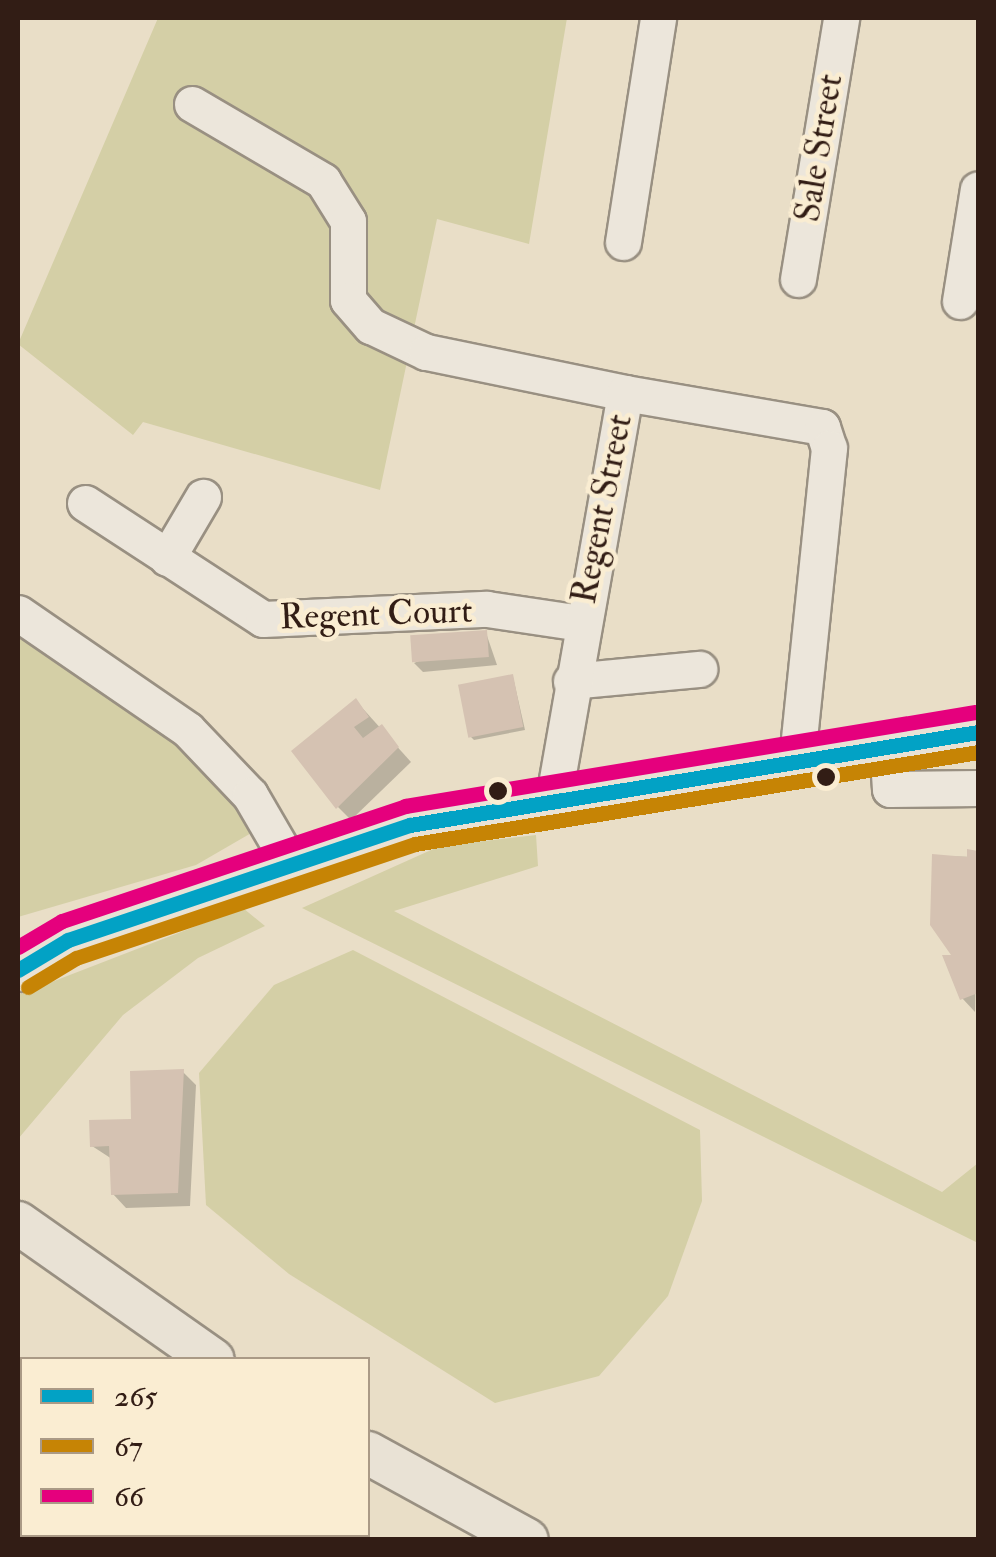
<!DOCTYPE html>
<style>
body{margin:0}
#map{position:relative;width:996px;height:1557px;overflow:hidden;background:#e9dec7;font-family:"IM FELL Double Pica",serif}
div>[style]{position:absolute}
.green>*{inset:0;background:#d4cfa6}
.shadow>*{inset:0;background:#0003}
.building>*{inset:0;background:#d5c2b2;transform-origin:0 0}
.roads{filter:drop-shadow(2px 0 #999082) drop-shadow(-2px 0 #999082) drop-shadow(0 2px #999082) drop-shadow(0 -2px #999082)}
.minor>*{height:35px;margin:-17.5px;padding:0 17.5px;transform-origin:17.5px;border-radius:17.5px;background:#ece6db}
.major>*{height:42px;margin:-21px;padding:0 21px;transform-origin:21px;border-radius:21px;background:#e9e2d5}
.bus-1>*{height:15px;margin:-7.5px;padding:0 7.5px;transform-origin:7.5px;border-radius:7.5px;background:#02a2c5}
.bus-2>*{height:15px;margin:-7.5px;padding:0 7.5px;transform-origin:7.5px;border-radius:7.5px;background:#c68405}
.bus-3>*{height:15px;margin:-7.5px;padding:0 7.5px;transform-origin:7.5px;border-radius:7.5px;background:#e5007d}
.dots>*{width:28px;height:28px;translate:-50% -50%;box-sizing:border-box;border:5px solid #faedd2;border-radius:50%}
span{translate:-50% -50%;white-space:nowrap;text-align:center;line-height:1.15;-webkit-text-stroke:9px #faedd2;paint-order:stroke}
.street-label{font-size:35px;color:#321d15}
.frame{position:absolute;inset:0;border:20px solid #321d15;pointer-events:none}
.legend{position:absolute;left:20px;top:1357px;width:350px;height:180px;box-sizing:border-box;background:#faedd2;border:2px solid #aa9a86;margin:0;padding:12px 18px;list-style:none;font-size:30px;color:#321d15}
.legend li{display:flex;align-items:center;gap:20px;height:50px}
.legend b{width:50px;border:2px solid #aa9a86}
</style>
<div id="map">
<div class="green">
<div style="clip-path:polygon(158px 18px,567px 18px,529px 244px,437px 219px,380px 490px,143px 422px,133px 435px,18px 344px)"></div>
<div style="clip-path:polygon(18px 629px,167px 731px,258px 829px,196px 865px,18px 917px)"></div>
<div style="clip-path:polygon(536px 835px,538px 866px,394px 911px,942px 1192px,978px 1163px,978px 1243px,302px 908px,440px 846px)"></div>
<div style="clip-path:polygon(243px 908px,265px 926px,198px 958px,123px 1015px,18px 1139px,18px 995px)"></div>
<div style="clip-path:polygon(353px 950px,700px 1130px,702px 1201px,668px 1296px,599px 1376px,495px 1403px,289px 1274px,206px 1205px,199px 1073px,274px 985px)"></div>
</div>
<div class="shadow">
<div style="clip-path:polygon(486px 633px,497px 665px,423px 672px,414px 663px)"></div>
<div style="clip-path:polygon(513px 677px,525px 730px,474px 740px,470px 736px)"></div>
<div style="clip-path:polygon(356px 701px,411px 762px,351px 820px,338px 807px)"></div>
<div style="clip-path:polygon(935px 856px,978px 857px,975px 1012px,962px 998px)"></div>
<div style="clip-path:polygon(183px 1072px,196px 1085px,190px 1206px,126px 1208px,113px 1194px,112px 1159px,92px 1146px,134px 1122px)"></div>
</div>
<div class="building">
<div style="left:487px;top:630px;width:27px;height:77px;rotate:86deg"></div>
<div style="left:513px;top:674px;width:54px;height:56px;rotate:79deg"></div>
<div style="clip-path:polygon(356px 698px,369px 717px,354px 727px,363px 738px,382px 724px,399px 747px,336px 809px,291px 751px)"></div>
<div style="clip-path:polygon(967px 849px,978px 851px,978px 993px,960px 1000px,942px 955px,951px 955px,930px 925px,932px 854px,967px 857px)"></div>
<div style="clip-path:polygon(184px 1069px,178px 1193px,111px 1195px,109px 1146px,90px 1147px,89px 1120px,131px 1119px,130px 1071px)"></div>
</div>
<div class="roads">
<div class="minor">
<div style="left:192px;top:104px;width:152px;rotate:30.4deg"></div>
<div style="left:323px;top:181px;width:47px;rotate:58deg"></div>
<div style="left:348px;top:221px;width:79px;rotate:90deg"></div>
<div style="left:348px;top:300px;width:35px;rotate:49deg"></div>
<div style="left:371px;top:326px;width:61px;rotate:25.3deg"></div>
<div style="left:426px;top:352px;width:203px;rotate:11.6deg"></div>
<div style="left:623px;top:242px;width:227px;rotate:-81.1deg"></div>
<div style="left:798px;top:279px;width:265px;rotate:-80.6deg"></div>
<div style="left:960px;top:301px;width:113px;rotate:-80.9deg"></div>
<div style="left:85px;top:503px;width:212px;rotate:33.1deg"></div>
<div style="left:263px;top:619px;width:224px;rotate:-2.6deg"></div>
<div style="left:487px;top:609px;width:95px;rotate:8.5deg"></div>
<div style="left:167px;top:558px;width:71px;rotate:-59.5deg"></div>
<div style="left:18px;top:613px;width:206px;rotate:34.5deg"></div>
<div style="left:188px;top:730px;width:90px;rotate:46.4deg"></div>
<div style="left:250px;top:795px;width:78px;rotate:59.8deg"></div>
<div style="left:571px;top:681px;width:129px;rotate:-5.4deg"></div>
<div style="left:887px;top:743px;width:46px;rotate:86.3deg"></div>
<div style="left:890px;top:789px;width:88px;rotate:-0.7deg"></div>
<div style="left:554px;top:796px;width:409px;rotate:-80deg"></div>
<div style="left:625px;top:393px;width:200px;rotate:9.8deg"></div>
<div style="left:822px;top:427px;width:22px;rotate:72deg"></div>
<div style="left:829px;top:448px;width:310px;rotate:95.9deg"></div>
</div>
<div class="major">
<div style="left:18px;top:970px;width:58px;rotate:-31deg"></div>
<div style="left:68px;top:940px;width:361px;rotate:-18.6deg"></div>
<div style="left:410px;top:825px;width:576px;rotate:-9.3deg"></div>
<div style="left:18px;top:1223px;width:238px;rotate:35.1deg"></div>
<div style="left:368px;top:1453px;width:181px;rotate:28.7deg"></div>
</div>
</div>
<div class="bus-1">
<div style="left:18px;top:970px;width:58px;rotate:-31deg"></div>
<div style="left:68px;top:940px;width:361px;rotate:-18.6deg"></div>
<div style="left:410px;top:825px;width:576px;rotate:-9.3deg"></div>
</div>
<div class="bus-2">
<div style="left:28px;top:987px;width:56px;rotate:-31.1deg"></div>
<div style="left:76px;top:958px;width:358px;rotate:-18.6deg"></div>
<div style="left:415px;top:844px;width:570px;rotate:-9.28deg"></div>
</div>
<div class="bus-3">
<div style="left:18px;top:947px;width:51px;rotate:-30.6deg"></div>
<div style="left:62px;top:921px;width:362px;rotate:-18.5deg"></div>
<div style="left:405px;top:806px;width:578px;rotate:-9.36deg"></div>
</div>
<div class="dots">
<div style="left:826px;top:777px;background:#321d15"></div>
<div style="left:498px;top:791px;background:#321d15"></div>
</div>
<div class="street-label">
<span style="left:819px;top:148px;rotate:-81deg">Sale Street</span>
<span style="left:602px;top:509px;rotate:-79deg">Regent Street</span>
<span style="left:376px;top:614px;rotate:-2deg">Regent Court</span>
</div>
<div class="frame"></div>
<ul class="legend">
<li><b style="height:12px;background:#02a2c5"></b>265</li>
<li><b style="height:12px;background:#c68405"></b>67</li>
<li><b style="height:12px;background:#e5007d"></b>66</li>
</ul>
</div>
